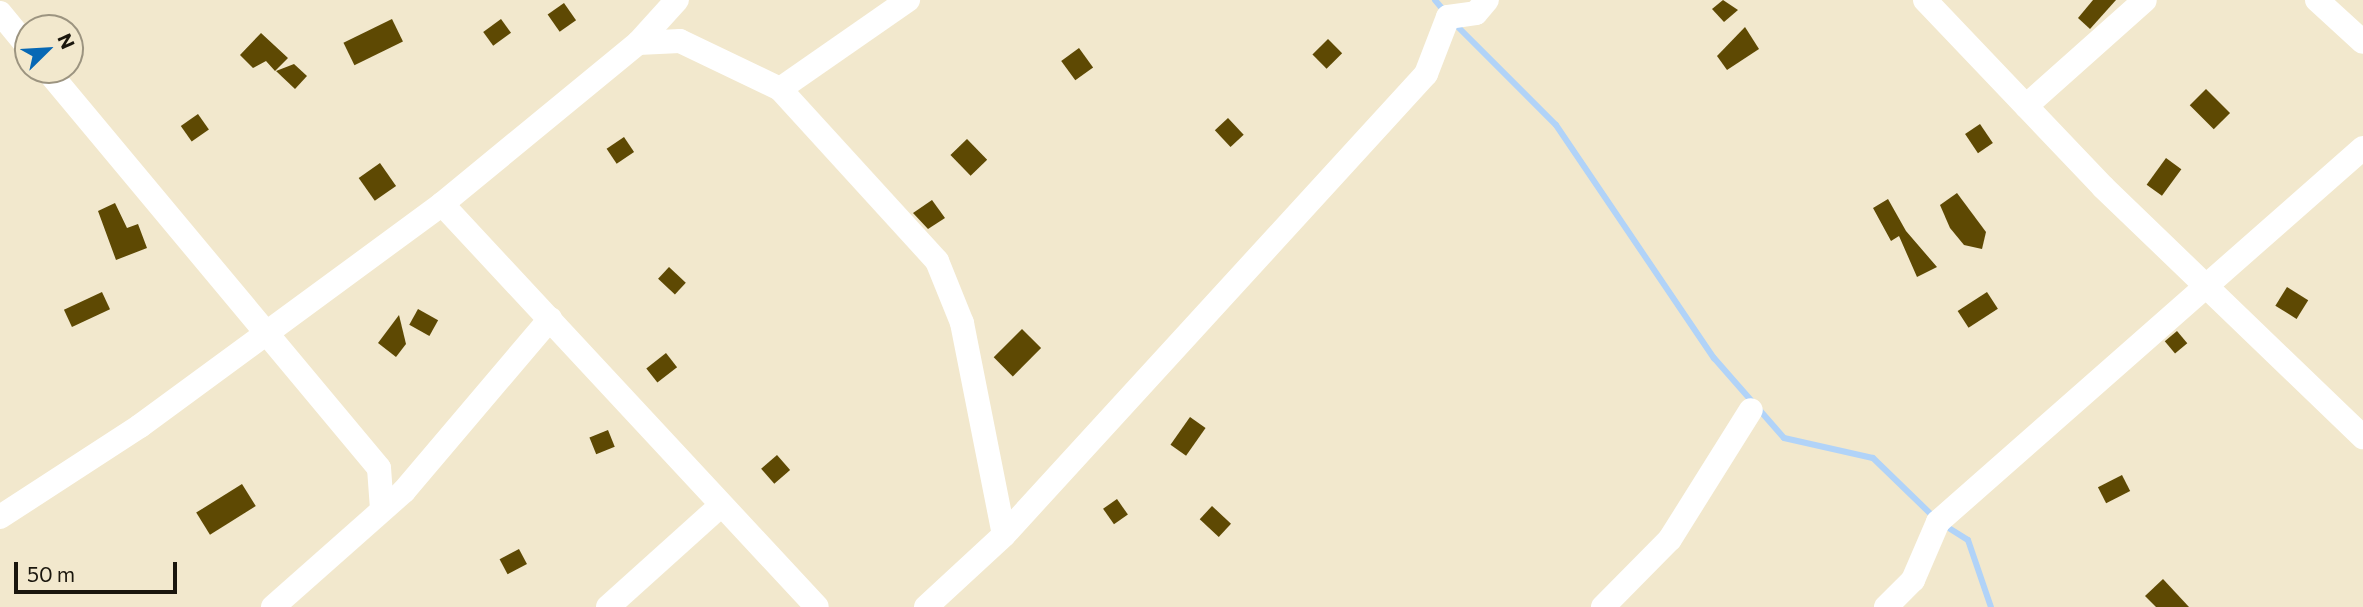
<!DOCTYPE html>
<style>
body{margin:0}
#map{position:relative;width:2363px;height:607px;overflow:hidden;background:#f2e8cd;font-family:Commissioner,sans-serif}
div>[style]{position:absolute}
.stream>*{height:6px;margin:-3px;padding:0 3px;transform-origin:3px;border-radius:3px;background:#b1d3f8}
.building>*{inset:0;background:#5e4903;transform-origin:0 0}
.minor>*{height:24px;margin:-12px;padding:0 12px;transform-origin:12px;border-radius:12px;background:#fff}
span{translate:-50% -50%;white-space:nowrap;text-align:center;line-height:1.15;-webkit-text-stroke:7px #f2e8cd;paint-order:stroke}
.north{position:absolute;left:14px;top:14px;width:70px;height:70px;box-sizing:border-box;background:#f2e8cd;border:2px solid #9c9480;border-radius:50%;rotate:66deg;font-size:19px;font-weight:700;line-height:28px;text-align:center;color:#1a160d}
.north::after{content:'';display:block;margin:auto;width:24px;height:32px;background:#0768b5;clip-path:polygon(50% 0,100% 100%,50% 72%,0 100%)}
.scale{position:absolute;left:14px;top:562px;width:163px;height:32px;box-sizing:border-box;border:4px solid #1a160d;border-top:0;padding-left:9px;font-size:21px;line-height:24px;white-space:nowrap;color:#1a160d;-webkit-text-stroke:5px #f2e8cd;paint-order:stroke}
</style>
<div id="map">
<div class="stream">
<div style="left:1435px;top:0;width:16px;rotate:50deg"></div>
<div style="left:1454px;top:23px;width:144px;rotate:45deg"></div>
<div style="left:1556px;top:125px;width:282px;rotate:55.9deg"></div>
<div style="left:1714px;top:358px;width:106px;rotate:48.8deg"></div>
<div style="left:1784px;top:438px;width:91px;rotate:12.7deg"></div>
<div style="left:1873px;top:458px;width:86px;rotate:44.1deg"></div>
<div style="left:1944px;top:525px;width:28px;rotate:32deg"></div>
<div style="left:1968px;top:540px;width:71px;rotate:71.1deg"></div>
</div>
<div class="building">
<div style="clip-path:polygon(1723px 0,1738px 10px,1724px 22px,1712px 9px)"></div>
<div style="clip-path:polygon(2093px 0,2116px 0,2090px 29px,2078px 18px)"></div>
<div style="left:564px;top:3px;width:21px;height:20px;rotate:55deg"></div>
<div style="left:392px;top:19px;width:25px;height:54px;rotate:64deg"></div>
<div style="left:501px;top:19px;width:17px;height:22px;rotate:54deg"></div>
<div style="clip-path:polygon(1745px 27px,1759px 49px,1727px 70px,1717px 56px)"></div>
<div style="clip-path:polygon(261px 33px,288px 58px,275px 71px,266px 61px,253px 68px,240px 55px)"></div>
<div style="left:1328px;top:39px;width:20px;height:22px;rotate:45deg"></div>
<div style="left:1079px;top:48px;width:24px;height:22px;rotate:54deg"></div>
<div style="clip-path:polygon(294px 64px,307px 76px,295px 89px,276px 71px)"></div>
<div style="left:2206px;top:89px;width:34px;height:23px;rotate:45deg"></div>
<div style="left:198px;top:114px;width:19px;height:21px;rotate:55deg"></div>
<div style="left:1228px;top:118px;width:23px;height:18px;rotate:47deg"></div>
<div style="left:1980px;top:124px;width:23px;height:18px;rotate:56deg"></div>
<div style="left:624px;top:137px;width:18px;height:21px;rotate:56deg"></div>
<div style="left:967px;top:139px;width:29px;height:23px;rotate:46deg"></div>
<div style="left:2166px;top:158px;width:19px;height:33px;rotate:36deg"></div>
<div style="left:380px;top:163px;width:28px;height:26px;rotate:55deg"></div>
<div style="clip-path:polygon(1957px 193px,1986px 232px,1982px 249px,1964px 245px,1950px 228px,1940px 205px)"></div>
<div style="clip-path:polygon(1888px 199px,1906px 231px,1937px 267px,1917px 277px,1899px 236px,1891px 241px,1873px 208px)"></div>
<div style="clip-path:polygon(932px 200px,945px 218px,928px 229px,913px 213px)"></div>
<div style="clip-path:polygon(115px 203px,127px 228px,138px 224px,147px 248px,116px 260px,98px 211px)"></div>
<div style="left:669px;top:267px;width:23px;height:16px;rotate:43deg"></div>
<div style="left:2287px;top:287px;width:25px;height:22px;rotate:32deg"></div>
<div style="left:102px;top:292px;width:19px;height:42px;rotate:65deg"></div>
<div style="left:1987px;top:292px;width:20px;height:35px;rotate:57deg"></div>
<div style="left:418px;top:309px;width:23px;height:18px;rotate:29deg"></div>
<div style="clip-path:polygon(399px 315px,406px 344px,396px 357px,378px 343px)"></div>
<div style="left:1022px;top:329px;width:27px;height:40px;rotate:45deg"></div>
<div style="left:2177px;top:331px;width:16px;height:16px;rotate:50deg"></div>
<div style="left:666px;top:353px;width:18px;height:25px;rotate:52deg"></div>
<div style="left:1190px;top:417px;width:19px;height:34px;rotate:35deg"></div>
<div style="left:608px;top:430px;width:18px;height:20px;rotate:68deg"></div>
<div style="left:777px;top:455px;width:20px;height:21px;rotate:49deg"></div>
<div style="left:2122px;top:475px;width:18px;height:27px;rotate:63deg"></div>
<div style="left:242px;top:484px;width:26px;height:54px;rotate:58deg"></div>
<div style="left:1117px;top:499px;width:19px;height:17px;rotate:55deg"></div>
<div style="left:1212px;top:506px;width:26px;height:18px;rotate:43deg"></div>
<div style="left:519px;top:549px;width:17px;height:22px;rotate:62deg"></div>
<div style="clip-path:polygon(2163px 579px,2189px 607px,2156px 607px,2145px 596px)"></div>
</div>
<div class="minor">
<div style="left:1925px;top:0;width:258px;rotate:46.4deg"></div>
<div style="left:2103px;top:187px;width:361px;rotate:43.9deg"></div>
<div style="left:2317px;top:0;width:62px;rotate:42.4deg"></div>
<div style="left:0;top:13px;width:44px;rotate:50.5deg"></div>
<div style="left:638px;top:43px;width:42px;rotate:-2.7deg"></div>
<div style="left:680px;top:41px;width:111px;rotate:25.6deg"></div>
<div style="left:780px;top:89px;width:233px;rotate:47.6deg"></div>
<div style="left:937px;top:261px;width:67px;rotate:68deg"></div>
<div style="left:962px;top:323px;width:216px;rotate:78.8deg"></div>
<div style="left:47px;top:70px;width:518px;rotate:50.17deg"></div>
<div style="left:379px;top:468px;width:41px;rotate:85.8deg"></div>
<div style="left:780px;top:89px;width:156px;rotate:-34.8deg"></div>
<div style="left:2026px;top:106px;width:159px;rotate:-41.7deg"></div>
<div style="left:442px;top:204px;width:550px;rotate:47.06deg"></div>
<div style="left:0;top:517px;width:167px;rotate:-33deg"></div>
<div style="left:140px;top:426px;width:375px;rotate:-36.3deg"></div>
<div style="left:442px;top:204px;width:254px;rotate:-39.4deg"></div>
<div style="left:638px;top:43px;width:58px;rotate:-47.8deg"></div>
<div style="left:273px;top:607px;width:175px;rotate:-41.5deg"></div>
<div style="left:404px;top:491px;width:226px;rotate:-49.7deg"></div>
<div style="left:608px;top:607px;width:149px;rotate:-42deg"></div>
<div style="left:926px;top:607px;width:106px;rotate:-42.7deg"></div>
<div style="left:1004px;top:535px;width:625px;rotate:-47.53deg"></div>
<div style="left:1426px;top:74px;width:61px;rotate:-68.9deg"></div>
<div style="left:1448px;top:17px;width:28px;rotate:-8deg"></div>
<div style="left:1476px;top:13px;width:17px;rotate:-50deg"></div>
<div style="left:1603px;top:607px;width:95px;rotate:-45.4deg"></div>
<div style="left:1670px;top:539px;width:152px;rotate:-57.9deg"></div>
<div style="left:1886px;top:607px;width:38px;rotate:-45deg"></div>
<div style="left:1913px;top:580px;width:63px;rotate:-66.7deg"></div>
<div style="left:1938px;top:522px;width:566px;rotate:-41.35deg"></div>
</div>
<div class="north">N</div>
<div class="scale">50 m</div>
</div>
